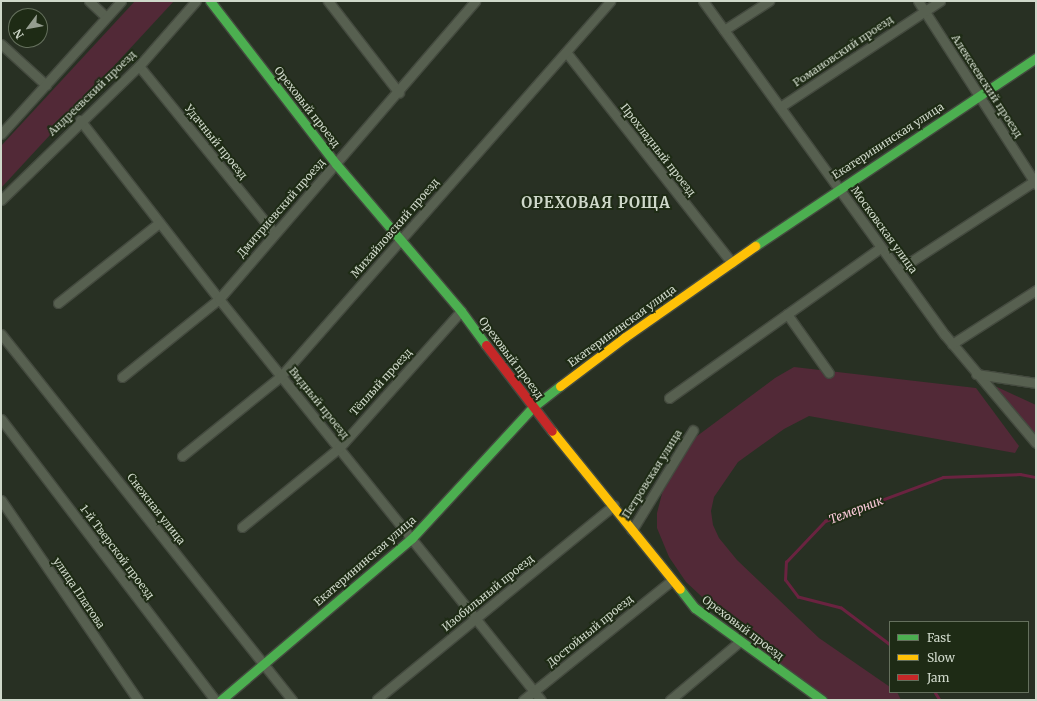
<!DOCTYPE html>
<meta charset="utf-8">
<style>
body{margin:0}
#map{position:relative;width:1037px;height:701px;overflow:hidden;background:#283023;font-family:Merriweather,serif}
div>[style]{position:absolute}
.green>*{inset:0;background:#522937}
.stream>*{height:2.5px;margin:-1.25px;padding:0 1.25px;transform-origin:1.25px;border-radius:1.25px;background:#6a2340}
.roads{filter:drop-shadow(1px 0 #444a3f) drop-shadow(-1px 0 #444a3f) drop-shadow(0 1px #444a3f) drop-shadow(0 -1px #444a3f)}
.street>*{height:9px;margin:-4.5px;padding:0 4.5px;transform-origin:4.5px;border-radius:4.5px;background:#576050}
.fast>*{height:9px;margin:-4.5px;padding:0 4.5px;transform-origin:4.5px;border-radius:4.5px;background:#4caf50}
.slow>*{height:9px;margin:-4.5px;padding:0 4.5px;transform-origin:4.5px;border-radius:4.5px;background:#ffc107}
.jam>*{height:9px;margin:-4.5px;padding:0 4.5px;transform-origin:4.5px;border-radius:4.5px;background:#c62828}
span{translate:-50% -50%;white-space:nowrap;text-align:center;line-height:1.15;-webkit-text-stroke:4px #1e2b15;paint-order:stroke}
.street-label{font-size:11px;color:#cfd8ca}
.water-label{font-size:12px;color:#fbcbda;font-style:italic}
.district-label{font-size:15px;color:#cfd8ca;font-weight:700;letter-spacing:1px}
.frame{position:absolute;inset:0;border:2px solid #cfd8ca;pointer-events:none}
.legend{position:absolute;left:889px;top:621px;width:140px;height:72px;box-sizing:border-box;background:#1e2b15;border:1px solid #65705d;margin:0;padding:5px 7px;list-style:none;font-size:12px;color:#cfd8ca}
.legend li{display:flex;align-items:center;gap:8px;height:20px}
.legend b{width:20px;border:1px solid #65705d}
.north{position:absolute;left:8px;top:8px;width:40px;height:40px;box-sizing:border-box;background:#1e2b15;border:1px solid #65705d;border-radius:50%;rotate:238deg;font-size:11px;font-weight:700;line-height:16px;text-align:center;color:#cfd8ca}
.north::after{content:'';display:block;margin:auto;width:14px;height:18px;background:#959d90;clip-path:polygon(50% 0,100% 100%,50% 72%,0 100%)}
</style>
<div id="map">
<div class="green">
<div style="clip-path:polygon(135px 1px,174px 1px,1px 188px,1px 146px)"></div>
<div style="clip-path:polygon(794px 367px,976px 388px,1019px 446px,1015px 453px,809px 416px,784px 429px,738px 462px,714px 497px,711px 511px,713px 525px,719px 538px,737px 560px,819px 638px,890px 687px,890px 692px,897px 692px,901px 700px,825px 700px,743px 635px,686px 582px,669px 557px,657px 528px,657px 513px,665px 482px,689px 442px,775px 378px)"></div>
<div style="clip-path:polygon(997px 387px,1036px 405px,1036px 441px,997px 395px)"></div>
</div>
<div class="stream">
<div style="left:890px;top:645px;width:61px;rotate:-142.9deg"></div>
<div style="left:841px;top:608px;width:44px;rotate:-165.7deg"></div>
<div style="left:798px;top:597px;width:21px;rotate:-127deg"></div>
<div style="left:785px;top:580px;width:18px;rotate:-87deg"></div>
<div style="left:786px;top:562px;width:57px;rotate:-46.4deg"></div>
<div style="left:825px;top:521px;width:126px;rotate:-20.4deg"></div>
<div style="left:943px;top:477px;width:77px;rotate:-2.2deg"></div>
<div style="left:1020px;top:474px;width:16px;rotate:11deg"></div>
<div style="left:935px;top:692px;width:9px;rotate:58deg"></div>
</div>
<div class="roads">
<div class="street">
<div style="left:89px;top:1px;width:23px;rotate:43deg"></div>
<div style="left:328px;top:1px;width:116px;rotate:52.3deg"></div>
<div style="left:703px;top:1px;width:412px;rotate:54.1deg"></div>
<div style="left:945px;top:335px;width:141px;rotate:49.9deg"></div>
<div style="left:918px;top:1px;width:218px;rotate:57.2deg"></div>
<div style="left:724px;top:30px;width:54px;rotate:-32.8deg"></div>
<div style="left:1px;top:44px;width:61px;rotate:42.3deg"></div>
<div style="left:566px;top:52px;width:268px;rotate:51.8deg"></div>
<div style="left:139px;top:66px;width:215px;rotate:51deg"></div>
<div style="left:780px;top:107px;width:192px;rotate:-33.5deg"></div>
<div style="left:80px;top:120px;width:227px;rotate:52.2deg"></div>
<div style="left:219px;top:299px;width:514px;rotate:51.24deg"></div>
<div style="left:1px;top:134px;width:179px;rotate:-47.9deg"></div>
<div style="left:1px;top:200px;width:192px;rotate:-44.2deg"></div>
<div style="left:139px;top:66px;width:86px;rotate:-48.8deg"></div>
<div style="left:898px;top:270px;width:165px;rotate:-33.1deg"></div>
<div style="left:58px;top:303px;width:129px;rotate:-38.4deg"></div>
<div style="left:787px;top:314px;width:72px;rotate:54.6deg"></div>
<div style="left:1px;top:334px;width:468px;rotate:51.5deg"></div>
<div style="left:952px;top:344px;width:100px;rotate:-32.7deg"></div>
<div style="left:976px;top:374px;width:61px;rotate:8.5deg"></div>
<div style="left:122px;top:377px;width:124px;rotate:-38.8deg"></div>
<div style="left:219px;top:299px;width:393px;rotate:-49.3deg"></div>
<div style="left:669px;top:398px;width:259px;rotate:-35.4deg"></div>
<div style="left:1px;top:419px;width:353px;rotate:52.7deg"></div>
<div style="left:182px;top:456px;width:127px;rotate:-38.9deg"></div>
<div style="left:281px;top:376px;width:499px;rotate:-48.7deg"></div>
<div style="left:1px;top:500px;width:242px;rotate:55.6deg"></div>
<div style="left:242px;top:527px;width:125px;rotate:-39.2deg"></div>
<div style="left:339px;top:448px;width:183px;rotate:-48.3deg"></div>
<div style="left:632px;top:530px;width:117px;rotate:-58.6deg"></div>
<div style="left:377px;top:699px;width:306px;rotate:-39.3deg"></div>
<div style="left:523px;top:700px;width:191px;rotate:-38.8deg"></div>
<div style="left:670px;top:700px;width:90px;rotate:-40deg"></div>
</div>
<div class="fast">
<div style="left:210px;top:1px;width:206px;rotate:52.3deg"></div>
<div style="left:336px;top:164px;width:193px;rotate:49.6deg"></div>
<div style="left:461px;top:311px;width:42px;rotate:53.7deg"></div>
<div style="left:755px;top:246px;width:338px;rotate:-33.8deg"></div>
<div style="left:680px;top:589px;width:24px;rotate:52deg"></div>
<div style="left:695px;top:608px;width:157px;rotate:35.9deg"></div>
<div style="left:221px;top:700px;width:250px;rotate:-40.3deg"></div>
<div style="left:412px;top:538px;width:178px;rotate:-47.3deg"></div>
<div style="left:533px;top:407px;width:34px;rotate:-38deg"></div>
</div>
<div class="slow">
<div style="left:560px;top:386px;width:81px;rotate:-37deg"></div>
<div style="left:625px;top:337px;width:159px;rotate:-35deg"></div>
<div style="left:552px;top:431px;width:203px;rotate:51deg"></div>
</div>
<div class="jam">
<div style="left:486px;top:345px;width:108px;rotate:52.5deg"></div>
</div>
</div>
<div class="street-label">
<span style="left:843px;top:51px;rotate:-34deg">Романовский проезд</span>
<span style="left:987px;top:86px;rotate:57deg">Алексеевский проезд</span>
<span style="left:92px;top:93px;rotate:-44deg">Андреевский проезд</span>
<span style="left:307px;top:107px;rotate:52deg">Ореховый проезд</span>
<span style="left:888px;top:141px;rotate:-33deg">Екатерининская улица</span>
<span style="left:216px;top:142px;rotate:51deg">Удачный проезд</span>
<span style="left:658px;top:150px;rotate:52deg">Прохладный проезд</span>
<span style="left:281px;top:208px;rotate:-49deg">Дмитриевский проезд</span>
<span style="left:395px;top:228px;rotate:-49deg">Михайловский проезд</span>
<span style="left:884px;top:230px;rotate:54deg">Московская улица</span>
<span style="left:622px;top:326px;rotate:-36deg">Екатерининская улица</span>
<span style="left:511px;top:358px;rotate:53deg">Ореховый проезд</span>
<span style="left:381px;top:382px;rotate:-48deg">Тёплый проезд</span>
<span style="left:319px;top:403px;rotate:51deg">Видный проезд</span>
<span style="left:652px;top:474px;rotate:-58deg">Петровская улица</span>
<span style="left:156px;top:509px;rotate:52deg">Снежная улица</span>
<span style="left:117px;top:552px;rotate:53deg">1-й Тверской проезд</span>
<span style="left:365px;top:561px;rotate:-41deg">Екатерининская улица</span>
<span style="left:79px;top:593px;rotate:56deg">улица Платова</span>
<span style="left:488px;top:593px;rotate:-39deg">Изобильный проезд</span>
<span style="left:743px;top:628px;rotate:37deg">Ореховый проезд</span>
<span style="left:590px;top:631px;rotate:-39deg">Достойный проезд</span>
</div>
<div class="water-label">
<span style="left:856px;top:510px;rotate:-21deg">Темерник</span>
</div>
<div class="district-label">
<span style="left:596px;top:203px">ОРЕХОВАЯ РОЩА</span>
</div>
<div class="frame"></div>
<ul class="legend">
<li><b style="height:5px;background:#4caf50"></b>Fast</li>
<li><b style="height:5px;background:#ffc107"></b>Slow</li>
<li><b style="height:5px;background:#c62828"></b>Jam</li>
</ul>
<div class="north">N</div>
</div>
